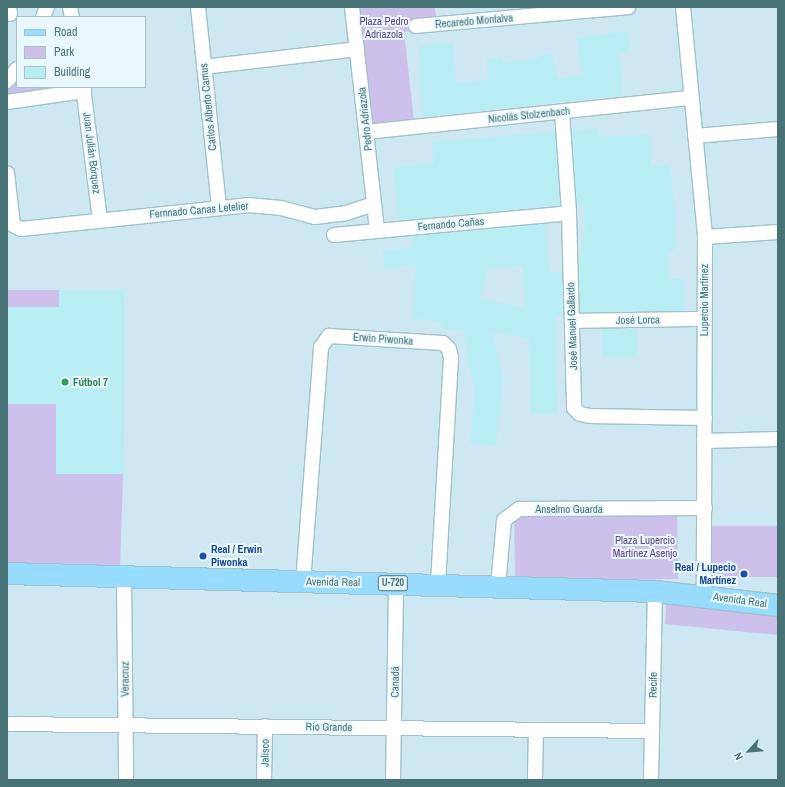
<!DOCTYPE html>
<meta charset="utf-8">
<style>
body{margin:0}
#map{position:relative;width:785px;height:787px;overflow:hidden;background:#e2f4fd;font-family:"Archivo Narrow",sans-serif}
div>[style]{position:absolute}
.residential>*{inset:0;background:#cde8f2}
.green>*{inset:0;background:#cdc0eb;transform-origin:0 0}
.building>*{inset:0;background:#b8edf4;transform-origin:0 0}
.roads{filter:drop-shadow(1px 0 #a0c2c8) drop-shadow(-1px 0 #a0c2c8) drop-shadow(0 1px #a0c2c8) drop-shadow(0 -1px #a0c2c8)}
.minor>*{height:14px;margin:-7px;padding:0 7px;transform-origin:7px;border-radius:7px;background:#fff}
.primary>*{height:21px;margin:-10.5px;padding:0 10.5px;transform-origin:10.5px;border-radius:10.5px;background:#97dcff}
.dots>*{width:11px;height:11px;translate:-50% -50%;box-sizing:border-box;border:2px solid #e9f8ff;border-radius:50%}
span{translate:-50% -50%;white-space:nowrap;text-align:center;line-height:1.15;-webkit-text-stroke:4px #e9f8ff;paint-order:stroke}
.shield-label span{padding:1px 3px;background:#e9f8ff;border:1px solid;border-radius:3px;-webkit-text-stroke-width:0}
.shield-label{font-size:10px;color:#477376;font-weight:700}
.street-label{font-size:11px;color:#477376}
.park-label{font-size:11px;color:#604488}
.leisure-label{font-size:11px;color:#27864d;font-weight:700}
.left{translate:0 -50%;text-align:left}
.transit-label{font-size:11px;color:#164399;font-weight:700}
.right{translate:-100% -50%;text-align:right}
.frame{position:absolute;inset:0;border:8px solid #477376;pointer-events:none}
.legend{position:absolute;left:16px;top:16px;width:130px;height:72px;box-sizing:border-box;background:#e9f8ff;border:1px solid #a8c3c8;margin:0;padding:5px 7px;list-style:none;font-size:12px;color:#477376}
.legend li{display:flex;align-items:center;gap:8px;height:20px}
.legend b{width:20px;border:1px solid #a8c3c8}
.north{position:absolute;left:729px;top:731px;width:40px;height:40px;-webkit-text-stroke:3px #e9f8ff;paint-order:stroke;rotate:244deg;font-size:11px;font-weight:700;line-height:16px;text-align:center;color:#477376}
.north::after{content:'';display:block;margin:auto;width:14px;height:18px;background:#477376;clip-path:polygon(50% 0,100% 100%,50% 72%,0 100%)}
</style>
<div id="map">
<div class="residential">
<div style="clip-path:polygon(evenodd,7px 7px,778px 7px,778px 780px,7px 780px,7px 7px,17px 17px,145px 17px,145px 87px,17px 87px,17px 17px)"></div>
</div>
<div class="green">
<div style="clip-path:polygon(360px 7px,435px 7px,437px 28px,442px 28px,404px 32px,414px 121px,373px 126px)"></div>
<div style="clip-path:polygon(17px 62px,17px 87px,67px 87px,7px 94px,7px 79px)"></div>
<div style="clip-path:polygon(7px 290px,124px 290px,123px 474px,120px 569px,7px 565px)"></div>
<div style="left:677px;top:513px;width:66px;height:163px;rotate:89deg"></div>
<div style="left:711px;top:526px;width:67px;height:51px"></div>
<div style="clip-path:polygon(667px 597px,778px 612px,778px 635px,665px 624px)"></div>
</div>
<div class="building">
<div style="clip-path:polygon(627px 31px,630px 51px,618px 53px,623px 95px,423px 117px,419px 46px,453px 43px,456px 83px,489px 80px,486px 59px,502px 57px,503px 62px,538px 59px,538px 56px,551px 53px,558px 79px,583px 75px,577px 38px)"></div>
<div style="clip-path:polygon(598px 128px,599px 136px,650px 135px,651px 166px,670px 165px,676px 222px,674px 251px,669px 251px,667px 279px,684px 279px,684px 311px,580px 312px,579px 269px,585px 231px,583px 205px,577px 206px,572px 131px)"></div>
<div style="clip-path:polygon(555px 132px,560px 205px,399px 220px,394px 167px,434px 164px,432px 142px)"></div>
<div style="clip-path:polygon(evenodd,545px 224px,549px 272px,562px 271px,563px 315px,555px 315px,557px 413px,531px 414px,529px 339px,493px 332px,503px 382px,496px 446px,470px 443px,475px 393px,463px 330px,441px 328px,442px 322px,412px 318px,416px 266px,413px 264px,385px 269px,382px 252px,412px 247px,412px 236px,545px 224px,523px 266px,525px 308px,480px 299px,487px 268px,523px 266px)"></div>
<div style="clip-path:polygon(59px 290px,124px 290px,123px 474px,56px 474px,56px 404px,7px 404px,7px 307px,59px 307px)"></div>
<div style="left:602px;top:329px;width:35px;height:27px"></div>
</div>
<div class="roads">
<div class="minor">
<div style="left:9px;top:7px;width:7px;rotate:82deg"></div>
<div style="left:70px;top:7px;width:10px;rotate:79deg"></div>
<div style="left:198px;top:7px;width:202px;rotate:84deg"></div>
<div style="left:352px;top:7px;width:225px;rotate:83.6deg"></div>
<div style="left:683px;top:7px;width:231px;rotate:84.5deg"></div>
<div style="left:705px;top:237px;width:357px;rotate:90.2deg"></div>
<div style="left:43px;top:17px;width:11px;rotate:-68deg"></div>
<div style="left:416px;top:26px;width:213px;rotate:-5.1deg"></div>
<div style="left:204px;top:67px;width:154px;rotate:-6.7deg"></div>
<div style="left:7px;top:81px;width:16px;rotate:-50deg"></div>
<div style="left:83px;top:87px;width:134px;rotate:82.7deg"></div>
<div style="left:7px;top:102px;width:78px;rotate:-8.1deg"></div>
<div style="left:562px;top:112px;width:101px;rotate:86deg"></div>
<div style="left:569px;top:213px;width:195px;rotate:88.5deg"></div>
<div style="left:574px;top:408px;width:8px;rotate:45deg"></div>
<div style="left:580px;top:414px;width:10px;rotate:11deg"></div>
<div style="left:590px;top:416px;width:115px;rotate:1deg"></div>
<div style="left:366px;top:132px;width:327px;rotate:-6deg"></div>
<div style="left:695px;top:136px;width:83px;rotate:-4.8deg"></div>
<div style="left:7px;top:173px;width:52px;rotate:83.4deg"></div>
<div style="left:13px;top:225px;width:9px;rotate:27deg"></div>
<div style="left:21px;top:229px;width:228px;rotate:-6deg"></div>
<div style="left:248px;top:205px;width:33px;rotate:5deg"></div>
<div style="left:281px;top:208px;width:35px;rotate:15deg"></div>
<div style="left:315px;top:217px;width:31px;rotate:-7deg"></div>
<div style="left:346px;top:213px;width:29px;rotate:-18deg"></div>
<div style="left:334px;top:235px;width:236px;rotate:-5.3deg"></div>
<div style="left:705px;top:237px;width:73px;rotate:-3.9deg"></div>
<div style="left:572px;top:321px;width:132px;rotate:-0.9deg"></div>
<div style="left:704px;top:441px;width:74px;rotate:-1.5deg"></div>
<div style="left:124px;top:577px;width:203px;rotate:89.4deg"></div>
<div style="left:303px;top:582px;width:236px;rotate:-85.6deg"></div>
<div style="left:321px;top:347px;width:14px;rotate:-54deg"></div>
<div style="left:329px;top:336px;width:114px;rotate:3.5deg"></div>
<div style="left:443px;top:343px;width:8px;rotate:45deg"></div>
<div style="left:449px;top:349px;width:9px;rotate:77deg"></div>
<div style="left:451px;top:358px;width:225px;rotate:93.3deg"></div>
<div style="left:498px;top:586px;width:66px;rotate:-84.8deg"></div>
<div style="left:504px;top:520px;width:19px;rotate:-36deg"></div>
<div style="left:519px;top:509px;width:186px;rotate:-0.3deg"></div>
<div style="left:7px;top:724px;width:644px;rotate:0.62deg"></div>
<div style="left:264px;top:780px;width:54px;rotate:-88.9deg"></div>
<div style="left:393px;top:780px;width:197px;rotate:-89.1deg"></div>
<div style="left:535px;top:780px;width:50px;rotate:-88.9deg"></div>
<div style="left:651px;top:780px;width:189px;rotate:-88.8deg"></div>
</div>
<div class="primary">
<div style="left:7px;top:573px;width:648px;rotate:1.59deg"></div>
<div style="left:655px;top:591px;width:124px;rotate:6.5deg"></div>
</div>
</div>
<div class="dots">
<div style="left:65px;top:382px;background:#2e9e5b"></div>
<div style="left:203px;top:556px;background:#1a4fb4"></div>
<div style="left:744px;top:574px;background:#1a4fb4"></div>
</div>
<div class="shield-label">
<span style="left:393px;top:583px">U-720</span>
</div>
<div class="street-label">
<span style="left:474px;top:21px;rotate:-5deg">Recaredo Montalva</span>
<span style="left:208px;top:107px;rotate:-96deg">Carlos Alberto Camus</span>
<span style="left:529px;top:115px;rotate:-6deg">Nicolás Stolzenbach</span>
<span style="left:365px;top:119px;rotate:-96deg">Pedro Adriazola</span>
<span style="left:92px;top:153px;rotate:83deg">Juan Julián Bórquez</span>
<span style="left:199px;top:210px;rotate:-5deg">Fernnado Canas Letelier</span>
<span style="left:451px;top:224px;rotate:-5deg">Fernando Cañas</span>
<span style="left:704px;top:300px;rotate:-90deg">Lupercio Martínez</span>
<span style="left:638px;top:320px;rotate:-1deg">José Lorca</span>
<span style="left:572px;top:326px;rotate:-92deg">José Manuel Gallardo</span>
<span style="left:383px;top:339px;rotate:4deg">Erwin Piwonka</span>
<span style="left:569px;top:509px">Anselmo Guarda</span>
<span style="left:333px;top:582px;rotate:1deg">Avenida Real</span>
<span style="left:740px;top:600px;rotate:8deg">Avenida Real</span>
<span style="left:125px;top:679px;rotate:-90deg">Veracruz</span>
<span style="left:395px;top:682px;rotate:-89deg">Canadá</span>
<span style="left:653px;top:685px;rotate:-89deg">Recife</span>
<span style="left:329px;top:727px;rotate:1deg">Río Grande</span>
<span style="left:265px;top:753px;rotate:-89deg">Jalisco</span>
</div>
<div class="park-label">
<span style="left:384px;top:28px">Plaza Pedro<br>Adriazola</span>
<span style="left:645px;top:547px">Plaza Lupercio<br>Martínez Asenjo</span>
</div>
<div class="leisure-label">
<span class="left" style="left:73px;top:382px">Fútbol 7</span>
</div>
<div class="transit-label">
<span class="left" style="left:211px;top:556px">Real / Erwin<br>Piwonka</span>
<span class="right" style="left:736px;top:574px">Real / Lupecio<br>Martínez</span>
</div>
<div class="frame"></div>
<ul class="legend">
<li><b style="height:5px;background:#97dcff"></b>Road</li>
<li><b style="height:11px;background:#cdc0eb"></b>Park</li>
<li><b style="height:11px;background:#b8edf4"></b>Building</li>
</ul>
<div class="north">N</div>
</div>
